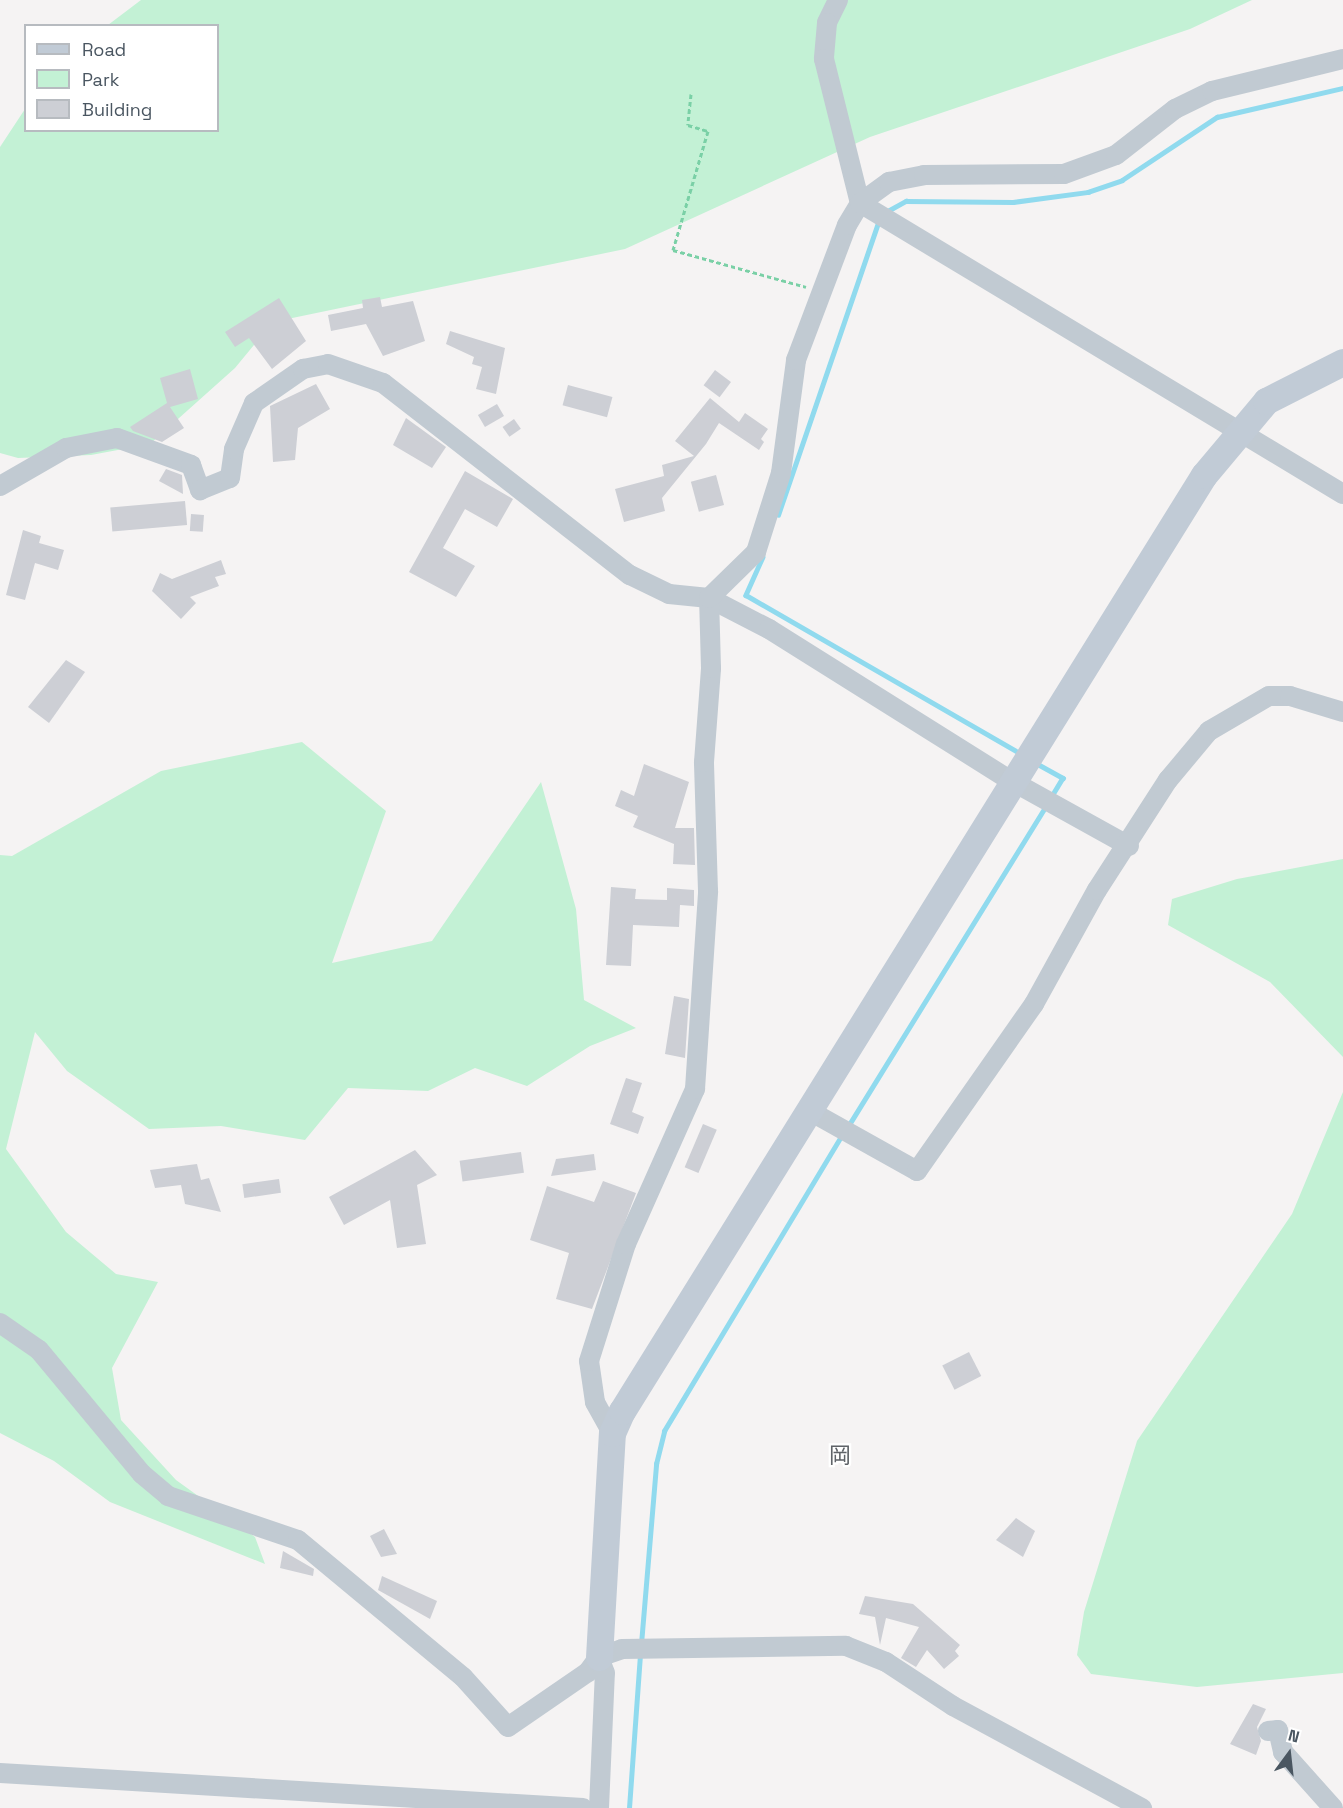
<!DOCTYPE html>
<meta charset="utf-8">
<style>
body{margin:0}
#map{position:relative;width:1343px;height:1808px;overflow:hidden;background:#f5f3f3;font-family:"Space Grotesk","Noto Sans JP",sans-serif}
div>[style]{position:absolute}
.green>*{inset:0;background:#c3f1d5}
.stream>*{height:4.5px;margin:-2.25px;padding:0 2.25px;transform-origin:2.25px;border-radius:2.25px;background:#90daee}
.building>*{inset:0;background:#cdcfd5;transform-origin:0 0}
.path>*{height:3px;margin-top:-1.5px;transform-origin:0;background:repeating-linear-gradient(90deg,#7ad0a6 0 4.5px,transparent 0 7.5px)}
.street>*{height:20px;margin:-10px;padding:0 10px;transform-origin:10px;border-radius:10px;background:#c1cad2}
.secondary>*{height:27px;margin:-13.5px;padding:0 13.5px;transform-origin:13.5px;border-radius:13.5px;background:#c1cbd6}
span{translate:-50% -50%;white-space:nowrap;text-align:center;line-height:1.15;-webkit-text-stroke:4.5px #fff;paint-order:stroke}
.quarter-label{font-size:22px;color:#5f6368}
.legend{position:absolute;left:24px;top:24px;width:195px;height:108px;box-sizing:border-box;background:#fff;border:2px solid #b7bbc0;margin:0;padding:8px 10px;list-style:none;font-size:18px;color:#4a5661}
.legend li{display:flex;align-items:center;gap:12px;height:30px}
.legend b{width:30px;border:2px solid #b7bbc0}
.north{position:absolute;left:1259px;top:1724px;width:60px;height:60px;-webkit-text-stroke:4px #fff;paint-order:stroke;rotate:15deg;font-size:16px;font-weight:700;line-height:24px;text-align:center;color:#4a5661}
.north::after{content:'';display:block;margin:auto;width:21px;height:27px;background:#4a5661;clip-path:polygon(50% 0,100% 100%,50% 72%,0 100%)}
</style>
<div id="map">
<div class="green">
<div style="clip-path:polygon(141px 0,1252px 0,1190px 29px,870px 137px,625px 249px,273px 322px,235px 368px,150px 444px,91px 455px,18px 458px,0 453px,0 147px,25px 109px,26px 130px,218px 130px,218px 26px,108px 25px)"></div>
<div style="clip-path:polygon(302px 742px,386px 811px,332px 963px,432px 941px,541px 782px,576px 909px,584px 1000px,636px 1028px,590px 1046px,527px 1086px,475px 1068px,428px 1091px,348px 1088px,305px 1140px,221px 1126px,149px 1129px,67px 1071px,35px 1032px,6px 1149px,66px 1232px,116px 1274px,158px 1282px,112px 1368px,121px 1420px,176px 1480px,255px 1537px,265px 1564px,110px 1502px,54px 1461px,0 1433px,0 855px,12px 856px,161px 771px)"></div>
<div style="clip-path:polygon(1343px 859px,1343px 1057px,1270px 982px,1168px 925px,1172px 899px,1237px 879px)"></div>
<div style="clip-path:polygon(1343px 1092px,1343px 1673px,1197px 1687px,1091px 1674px,1077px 1655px,1084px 1612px,1137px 1441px,1292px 1214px)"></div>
</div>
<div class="stream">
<div style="left:884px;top:213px;width:25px;rotate:-29deg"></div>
<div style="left:906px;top:201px;width:107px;rotate:0.5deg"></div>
<div style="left:1013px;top:202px;width:76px;rotate:-7.6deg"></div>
<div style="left:1088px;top:192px;width:36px;rotate:-19deg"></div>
<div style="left:1122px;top:180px;width:114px;rotate:-33.6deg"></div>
<div style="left:1217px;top:117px;width:129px;rotate:-13deg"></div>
<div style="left:778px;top:515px;width:312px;rotate:-71.1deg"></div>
<div style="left:763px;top:557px;width:42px;rotate:114.1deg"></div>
<div style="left:746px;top:595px;width:318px;rotate:30deg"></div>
<div style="left:1036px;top:763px;width:31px;rotate:29deg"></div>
<div style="left:1063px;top:778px;width:21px;rotate:121deg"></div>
<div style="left:847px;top:1128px;width:379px;rotate:-58.3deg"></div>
<div style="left:641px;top:1644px;width:181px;rotate:-85.2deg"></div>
<div style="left:656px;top:1464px;width:34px;rotate:-76deg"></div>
<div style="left:664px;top:1431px;width:345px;rotate:-59deg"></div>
<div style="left:629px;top:1808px;width:153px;rotate:-85.9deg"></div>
</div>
<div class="building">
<div style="clip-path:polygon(380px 297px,382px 307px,413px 301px,425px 341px,383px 356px,366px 324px,331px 331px,328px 315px,363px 308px,362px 300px)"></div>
<div style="clip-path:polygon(279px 298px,306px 341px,272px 369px,249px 338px,235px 347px,225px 332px)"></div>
<div style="clip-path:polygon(450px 331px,505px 348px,496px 394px,476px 389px,482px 367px,472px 364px,474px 357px,446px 344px)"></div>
<div style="clip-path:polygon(190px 369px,198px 399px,170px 407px,184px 428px,162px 442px,133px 431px,130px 427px,167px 403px,160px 378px)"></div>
<div style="left:715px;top:370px;width:20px;height:19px;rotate:37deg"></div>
<div style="clip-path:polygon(316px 384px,330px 409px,298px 428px,295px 460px,273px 462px,270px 406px)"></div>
<div style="left:568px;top:385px;width:46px;height:21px;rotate:15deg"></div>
<div style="clip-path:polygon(710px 398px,739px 422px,745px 413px,768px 429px,761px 439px,764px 442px,759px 450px,719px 423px,706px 444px,662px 498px,665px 511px,624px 522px,615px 489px,664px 476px,662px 465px,694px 456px,675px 441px)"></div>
<div style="left:497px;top:404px;width:14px;height:22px;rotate:60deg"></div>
<div style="clip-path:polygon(406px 418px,446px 447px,432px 468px,393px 445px)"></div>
<div style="left:514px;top:419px;width:12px;height:14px;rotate:55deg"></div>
<div style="clip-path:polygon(166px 469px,182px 475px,183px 494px,159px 481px)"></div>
<div style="clip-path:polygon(465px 471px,513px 499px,497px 527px,465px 509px,443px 548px,475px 566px,456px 597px,409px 572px)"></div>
<div style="left:716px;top:475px;width:31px;height:26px;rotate:75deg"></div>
<div style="left:185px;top:501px;width:24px;height:75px;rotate:85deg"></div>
<div style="left:191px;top:514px;width:13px;height:17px;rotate:4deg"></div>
<div style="clip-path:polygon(23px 530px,41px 536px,39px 543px,64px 550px,58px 570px,35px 563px,25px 600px,6px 595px)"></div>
<div style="clip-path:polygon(221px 560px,226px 574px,215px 577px,219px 586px,190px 597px,196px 603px,181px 619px,152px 591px,160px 573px,172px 579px)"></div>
<div style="clip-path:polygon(66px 660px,85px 672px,49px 723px,28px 707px)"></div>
<div style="clip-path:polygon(644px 764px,689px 782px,675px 828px,694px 828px,695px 865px,673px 864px,674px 844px,633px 827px,638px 816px,615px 806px,621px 790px,634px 796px)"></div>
<div style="clip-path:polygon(611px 887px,636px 889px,635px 899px,667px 900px,667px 888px,694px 890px,694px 906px,680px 905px,679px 927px,633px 925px,631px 966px,606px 965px)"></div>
<div style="clip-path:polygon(674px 996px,689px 999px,685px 1058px,665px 1054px)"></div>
<div style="clip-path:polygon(626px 1078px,642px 1083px,632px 1112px,644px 1117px,638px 1134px,610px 1124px)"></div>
<div style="left:703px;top:1124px;width:15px;height:47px;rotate:23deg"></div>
<div style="clip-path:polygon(415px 1150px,437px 1175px,417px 1185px,426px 1244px,397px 1248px,390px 1200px,344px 1225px,329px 1197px)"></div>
<div style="left:521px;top:1152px;width:21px;height:62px;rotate:82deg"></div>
<div style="clip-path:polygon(594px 1154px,596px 1170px,551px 1176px,556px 1159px)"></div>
<div style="clip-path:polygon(197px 1164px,201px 1180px,209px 1178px,221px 1212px,185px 1204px,181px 1185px,155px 1188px,150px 1170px)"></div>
<div style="left:279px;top:1179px;width:14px;height:37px;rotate:82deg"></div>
<div style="clip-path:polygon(603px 1181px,636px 1193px,592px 1309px,556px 1299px,569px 1253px,530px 1240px,547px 1186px,594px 1202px)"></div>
<div style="left:969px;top:1352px;width:27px;height:30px;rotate:63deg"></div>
<div style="clip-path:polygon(1016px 1518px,1035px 1531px,1023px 1557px,996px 1540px)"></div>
<div style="clip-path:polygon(384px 1529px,397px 1554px,381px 1557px,370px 1536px)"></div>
<div style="clip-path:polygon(283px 1551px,314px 1569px,313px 1576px,280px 1568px)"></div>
<div style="clip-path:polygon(382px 1576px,437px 1601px,430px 1619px,378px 1590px)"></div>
<div style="clip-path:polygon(865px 1596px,913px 1604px,960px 1645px,955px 1651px,959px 1656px,944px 1669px,927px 1650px,916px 1667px,901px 1658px,919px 1627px,886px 1618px,880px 1645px,875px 1617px,859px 1614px)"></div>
<div style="clip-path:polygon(1253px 1704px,1266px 1709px,1257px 1727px,1261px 1741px,1256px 1755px,1230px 1744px)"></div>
</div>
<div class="path">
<div style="left:691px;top:94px;width:31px;rotate:96deg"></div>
<div style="left:688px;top:125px;width:21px;rotate:17deg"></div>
<div style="left:708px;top:131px;width:124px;rotate:106.4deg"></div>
<div style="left:673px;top:250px;width:138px;rotate:15.5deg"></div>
</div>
<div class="street">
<div style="left:838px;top:0;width:25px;rotate:116deg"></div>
<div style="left:827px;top:23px;width:36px;rotate:95deg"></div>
<div style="left:824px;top:59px;width:148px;rotate:76deg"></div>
<div style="left:860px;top:203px;width:564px;rotate:31.07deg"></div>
<div style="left:0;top:486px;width:76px;rotate:-29.9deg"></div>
<div style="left:66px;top:448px;width:52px;rotate:-11.1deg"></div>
<div style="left:117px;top:438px;width:79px;rotate:20deg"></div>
<div style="left:191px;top:465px;width:27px;rotate:70deg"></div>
<div style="left:200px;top:490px;width:32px;rotate:-22deg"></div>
<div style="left:230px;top:478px;width:29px;rotate:-82deg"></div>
<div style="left:234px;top:449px;width:50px;rotate:-66.5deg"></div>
<div style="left:254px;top:403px;width:60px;rotate:-34.8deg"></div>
<div style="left:303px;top:369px;width:25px;rotate:-11deg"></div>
<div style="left:328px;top:364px;width:58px;rotate:19.1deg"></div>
<div style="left:383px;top:383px;width:313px;rotate:37.9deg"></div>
<div style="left:630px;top:575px;width:43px;rotate:26deg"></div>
<div style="left:669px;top:594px;width:40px;rotate:5.7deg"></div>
<div style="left:709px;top:598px;width:68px;rotate:27.3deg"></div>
<div style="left:769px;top:629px;width:284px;rotate:32.1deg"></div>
<div style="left:1010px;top:780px;width:136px;rotate:29deg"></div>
<div style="left:808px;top:1110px;width:125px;rotate:29.2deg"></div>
<div style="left:917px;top:1171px;width:204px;rotate:-55deg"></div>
<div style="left:1034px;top:1004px;width:130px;rotate:-61.1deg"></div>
<div style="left:1097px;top:890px;width:131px;rotate:-57.2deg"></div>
<div style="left:1168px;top:780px;width:64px;rotate:-50.1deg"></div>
<div style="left:1209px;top:731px;width:69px;rotate:-30.3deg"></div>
<div style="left:1269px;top:696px;width:21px"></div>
<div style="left:1290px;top:696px;width:55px;rotate:16.8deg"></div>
<div style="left:0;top:1323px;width:47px;rotate:34.7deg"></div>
<div style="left:39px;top:1350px;width:161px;rotate:50.3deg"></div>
<div style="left:142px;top:1474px;width:34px;rotate:40deg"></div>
<div style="left:168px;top:1496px;width:137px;rotate:18.7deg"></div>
<div style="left:298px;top:1540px;width:214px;rotate:39.7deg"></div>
<div style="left:463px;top:1677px;width:67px;rotate:48deg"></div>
<div style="left:508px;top:1727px;width:97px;rotate:-34.5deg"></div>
<div style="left:588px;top:1672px;width:19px;rotate:-54deg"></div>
<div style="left:599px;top:1657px;width:24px;rotate:-19deg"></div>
<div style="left:622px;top:1649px;width:224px;rotate:-0.8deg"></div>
<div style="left:846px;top:1646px;width:43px;rotate:21.8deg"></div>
<div style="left:886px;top:1662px;width:80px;rotate:33.3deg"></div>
<div style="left:953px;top:1706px;width:215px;rotate:28.4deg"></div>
<div style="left:612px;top:1433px;width:35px;rotate:-119deg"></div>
<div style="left:595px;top:1402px;width:41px;rotate:-98.3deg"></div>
<div style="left:589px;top:1361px;width:123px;rotate:-72.5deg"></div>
<div style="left:626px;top:1244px;width:170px;rotate:-66deg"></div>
<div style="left:695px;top:1089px;width:198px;rotate:-86.2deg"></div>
<div style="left:708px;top:891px;width:129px;rotate:-91.8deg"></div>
<div style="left:704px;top:762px;width:94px;rotate:-85.7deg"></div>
<div style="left:711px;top:668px;width:70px;rotate:-91.6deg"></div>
<div style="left:709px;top:598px;width:66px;rotate:-44.4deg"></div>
<div style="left:756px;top:552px;width:83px;rotate:-72.4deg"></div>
<div style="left:781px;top:473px;width:114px;rotate:-82.4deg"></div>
<div style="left:796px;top:360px;width:144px;rotate:-69.3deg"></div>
<div style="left:847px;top:225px;width:26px;rotate:-59deg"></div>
<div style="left:860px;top:203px;width:36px;rotate:-36deg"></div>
<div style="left:889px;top:182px;width:36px;rotate:-11deg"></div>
<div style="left:924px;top:175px;width:140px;rotate:-0.4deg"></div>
<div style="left:1064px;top:174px;width:55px;rotate:-20.1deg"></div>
<div style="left:1116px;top:155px;width:75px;rotate:-37.9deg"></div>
<div style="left:1175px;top:109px;width:41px;rotate:-25.9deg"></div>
<div style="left:1212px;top:91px;width:135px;rotate:-13.7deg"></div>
<div style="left:1268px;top:1731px;width:10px;rotate:-6deg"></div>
<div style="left:1278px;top:1730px;width:23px;rotate:77deg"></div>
<div style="left:1283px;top:1752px;width:75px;rotate:48.2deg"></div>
<div style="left:0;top:1773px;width:584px;rotate:3.44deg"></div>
<div style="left:599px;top:1808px;width:135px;rotate:-87.5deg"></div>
<div style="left:605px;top:1673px;width:17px;rotate:-111deg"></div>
</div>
<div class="secondary">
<div style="left:599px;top:1657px;width:224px;rotate:-86.7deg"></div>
<div style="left:612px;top:1433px;width:24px;rotate:-66deg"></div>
<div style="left:622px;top:1411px;width:1102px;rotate:-58.13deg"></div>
<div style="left:1204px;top:475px;width:97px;rotate:-50deg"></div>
<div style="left:1266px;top:401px;width:86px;rotate:-26.9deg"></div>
</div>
<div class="quarter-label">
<span style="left:840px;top:1456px">岡</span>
</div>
<ul class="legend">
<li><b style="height:8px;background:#c1cbd6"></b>Road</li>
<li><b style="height:16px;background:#c3f1d5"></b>Park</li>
<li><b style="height:16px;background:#cdcfd5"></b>Building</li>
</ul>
<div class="north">N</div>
</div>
